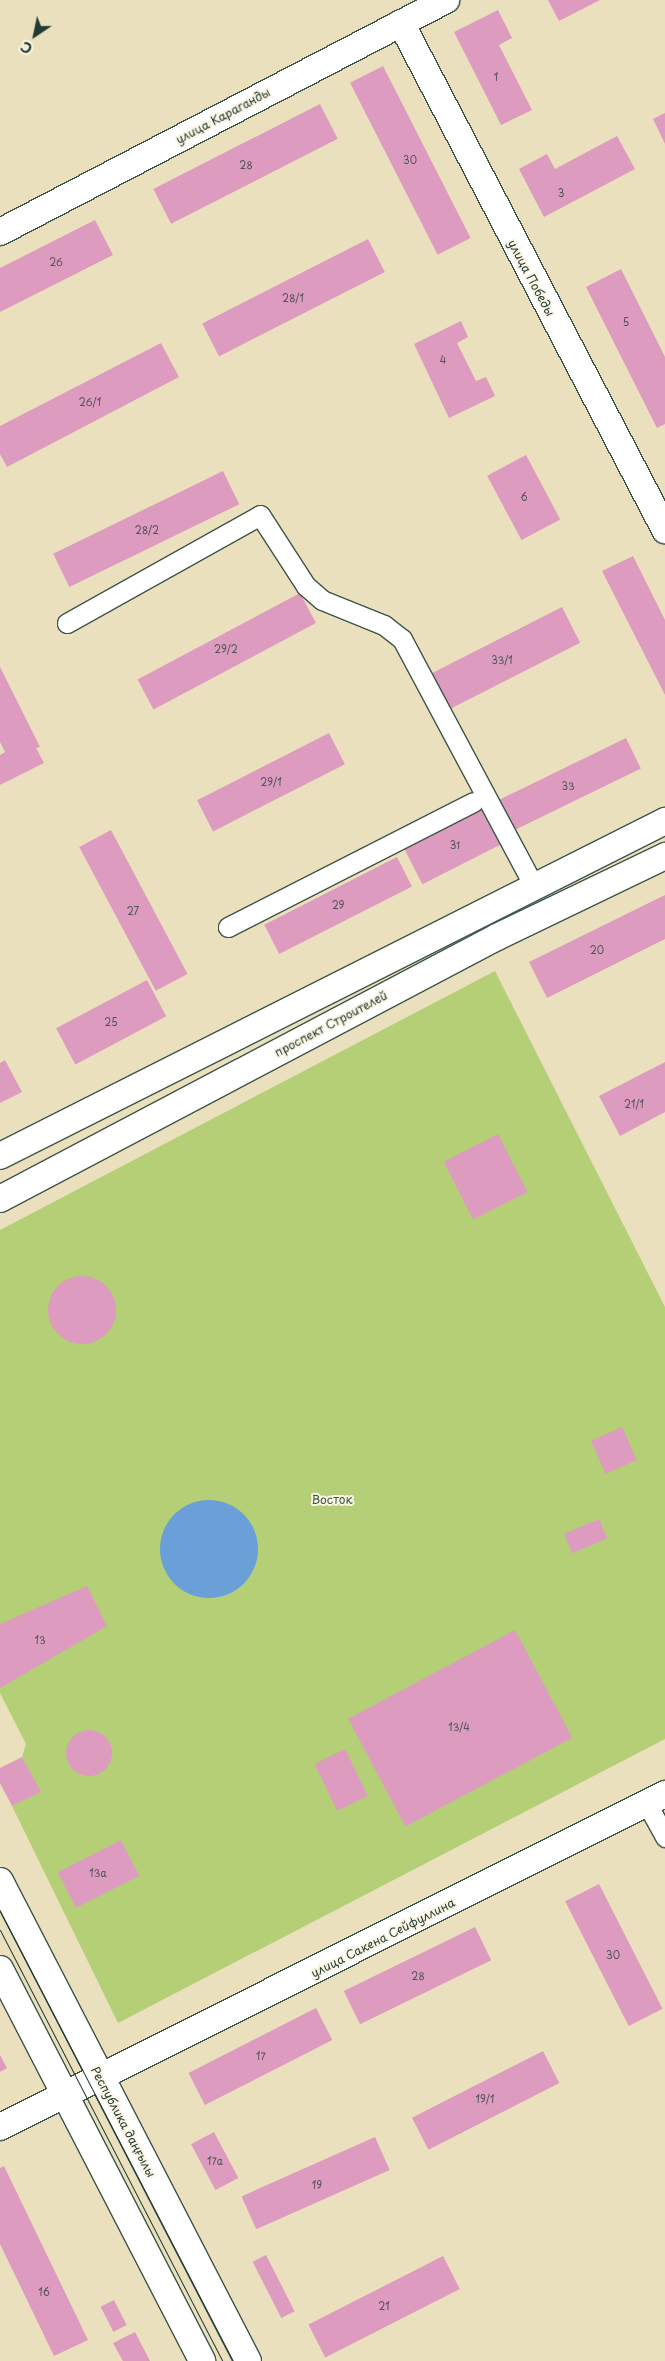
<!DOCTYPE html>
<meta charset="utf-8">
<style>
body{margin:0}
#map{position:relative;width:665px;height:2361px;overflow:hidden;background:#ebe0bd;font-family:"Playpen Sans",sans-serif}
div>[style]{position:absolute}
.green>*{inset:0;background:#b4cf76}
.water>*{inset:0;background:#6b9fd7}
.round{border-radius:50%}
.building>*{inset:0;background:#dd9bbf;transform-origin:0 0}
.roads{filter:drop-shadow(1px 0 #3e5549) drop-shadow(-1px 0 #3e5549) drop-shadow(0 1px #3e5549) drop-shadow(0 -1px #3e5549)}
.street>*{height:19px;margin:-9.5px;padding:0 9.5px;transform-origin:9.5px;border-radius:9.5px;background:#fff}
.secondary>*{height:26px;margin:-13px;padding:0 13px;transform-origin:13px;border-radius:13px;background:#fff}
.tram>*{height:1px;margin:-0.5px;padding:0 0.5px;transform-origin:0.5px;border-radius:0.5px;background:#1f3d34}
span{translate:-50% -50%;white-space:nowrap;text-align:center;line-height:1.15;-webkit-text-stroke:4px #fcf5e5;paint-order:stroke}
.number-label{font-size:10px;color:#4e5457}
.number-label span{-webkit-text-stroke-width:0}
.street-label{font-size:12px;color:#1f3d34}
.park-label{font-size:12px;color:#3d5a41}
.north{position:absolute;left:10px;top:10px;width:50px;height:50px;-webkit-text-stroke:4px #fcf5e5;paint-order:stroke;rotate:214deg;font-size:14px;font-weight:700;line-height:20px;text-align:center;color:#1f3d34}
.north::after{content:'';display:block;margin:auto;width:18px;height:22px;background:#1f3d34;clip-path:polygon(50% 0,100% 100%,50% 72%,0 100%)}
</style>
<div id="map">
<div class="green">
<div style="clip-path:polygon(495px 971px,665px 1307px,665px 1739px,118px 2023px,12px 1806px,40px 1792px,22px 1757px,26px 1744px,0 1693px,0 1230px)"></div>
</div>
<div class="water">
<div class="round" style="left:160px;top:1500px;width:98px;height:98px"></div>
</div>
<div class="building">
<div style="clip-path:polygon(548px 0,600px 0,559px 21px)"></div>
<div style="clip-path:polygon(498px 10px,512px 38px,499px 45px,532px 110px,501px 125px,454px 32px)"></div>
<div style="left:383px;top:66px;width:193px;height:37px;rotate:63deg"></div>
<div style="left:320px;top:104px;width:39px;height:187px;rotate:63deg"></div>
<div style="clip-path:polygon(665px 113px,665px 144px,653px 119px)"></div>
<div style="clip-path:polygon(617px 136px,635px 169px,544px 217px,519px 169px,547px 154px,555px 169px)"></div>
<div style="clip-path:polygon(95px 220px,113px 255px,0 312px,0 268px)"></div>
<div style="left:368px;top:239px;width:37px;height:186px;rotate:63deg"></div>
<div style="clip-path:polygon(621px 269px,665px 357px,665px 424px,657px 428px,586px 287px)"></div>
<div style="clip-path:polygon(461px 321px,468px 337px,457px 343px,476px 381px,486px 377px,495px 396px,449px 418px,414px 344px)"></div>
<div style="clip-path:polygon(161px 343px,179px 377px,7px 467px,0 454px,0 426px)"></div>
<div style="left:526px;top:455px;width:73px;height:44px;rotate:62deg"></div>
<div style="left:223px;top:471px;width:37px;height:189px;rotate:64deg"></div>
<div style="clip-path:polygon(633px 556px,665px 620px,665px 695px,602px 571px)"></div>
<div style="left:300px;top:593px;width:34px;height:184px;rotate:62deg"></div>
<div style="left:562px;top:607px;width:40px;height:155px;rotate:63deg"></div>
<div style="clip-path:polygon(0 667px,40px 747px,36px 748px,44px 763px,0 785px,0 755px,5px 752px,0 742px)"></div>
<div style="left:329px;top:733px;width:35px;height:148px;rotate:63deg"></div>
<div style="left:626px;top:738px;width:34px;height:146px;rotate:64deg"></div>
<div style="left:488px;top:806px;width:40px;height:94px;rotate:63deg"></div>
<div style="left:111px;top:830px;width:163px;height:36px;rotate:62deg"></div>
<div style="left:397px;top:857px;width:33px;height:149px;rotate:63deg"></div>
<div style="clip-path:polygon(665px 895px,665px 939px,547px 998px,529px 962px)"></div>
<div style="left:147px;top:980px;width:41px;height:103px;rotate:62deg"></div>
<div style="clip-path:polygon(5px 1060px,22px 1092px,0 1103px,0 1063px)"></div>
<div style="clip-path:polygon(665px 1062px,665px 1112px,620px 1136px,599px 1096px)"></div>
<div style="left:498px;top:1134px;width:65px;height:61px;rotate:63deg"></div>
<div class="round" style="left:48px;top:1276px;width:68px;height:68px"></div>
<div style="left:622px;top:1427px;width:36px;height:34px;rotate:66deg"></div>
<div style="left:599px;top:1519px;width:21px;height:38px;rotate:67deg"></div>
<div style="clip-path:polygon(87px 1586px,107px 1626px,0 1688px,0 1624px)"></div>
<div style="left:515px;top:1630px;width:122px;height:189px;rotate:62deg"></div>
<div class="round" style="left:66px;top:1730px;width:46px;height:46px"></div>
<div style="left:345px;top:1749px;width:52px;height:34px;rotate:64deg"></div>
<div style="clip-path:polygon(22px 1757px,41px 1792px,12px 1806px,0 1783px,0 1768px)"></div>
<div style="left:121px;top:1840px;width:40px;height:71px;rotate:63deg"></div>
<div style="left:599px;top:1884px;width:140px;height:38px;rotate:63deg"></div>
<div style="left:475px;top:1927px;width:37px;height:146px;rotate:64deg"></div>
<div style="left:316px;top:2008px;width:36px;height:143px;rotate:63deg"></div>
<div style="left:543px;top:2051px;width:36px;height:147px;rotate:63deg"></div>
<div style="clip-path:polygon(0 2055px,7px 2068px,0 2072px)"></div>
<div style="left:214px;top:2132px;width:52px;height:26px;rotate:62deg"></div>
<div style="left:375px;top:2137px;width:36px;height:146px;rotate:66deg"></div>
<div style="clip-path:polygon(4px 2166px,88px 2340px,54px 2356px,0 2244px,0 2168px)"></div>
<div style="left:266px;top:2255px;width:63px;height:15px;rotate:63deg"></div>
<div style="left:443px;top:2256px;width:37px;height:151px;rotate:63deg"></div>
<div style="left:114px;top:2300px;width:28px;height:15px;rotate:63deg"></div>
<div style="clip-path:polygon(135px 2332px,150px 2361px,123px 2361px,113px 2343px)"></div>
</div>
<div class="roads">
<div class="street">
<div style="left:67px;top:623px;width:221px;rotate:-29.2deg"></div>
<div style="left:260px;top:515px;width:85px;rotate:57.1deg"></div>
<div style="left:306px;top:586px;width:21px;rotate:41deg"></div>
<div style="left:322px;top:600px;width:67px;rotate:22deg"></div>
<div style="left:384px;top:625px;width:23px;rotate:38deg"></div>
<div style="left:402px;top:639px;width:278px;rotate:61.9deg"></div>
<div style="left:228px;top:927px;width:275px;rotate:-27deg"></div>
<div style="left:647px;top:1804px;width:38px;rotate:61deg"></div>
</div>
<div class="secondary">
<div style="left:401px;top:23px;width:572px;rotate:62.49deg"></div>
<div style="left:0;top:232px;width:503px;rotate:-27.48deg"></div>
<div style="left:0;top:1156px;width:745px;rotate:-26.74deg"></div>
<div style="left:0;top:1199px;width:562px;rotate:-27.8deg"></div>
<div style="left:497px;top:937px;width:187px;rotate:-25.7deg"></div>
<div style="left:0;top:1881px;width:540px;rotate:62.68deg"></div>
<div style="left:0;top:1969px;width:441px;rotate:62.7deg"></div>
<div style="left:0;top:2127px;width:744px;rotate:-26.6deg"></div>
</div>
</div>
<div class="tram">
<div style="left:0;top:1911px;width:507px;rotate:62.63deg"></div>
<div style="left:0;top:1930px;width:485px;rotate:62.7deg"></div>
</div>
<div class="number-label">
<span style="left:496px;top:77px">1</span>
<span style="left:410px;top:160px">30</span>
<span style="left:246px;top:165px">28</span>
<span style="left:561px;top:193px">3</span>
<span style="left:56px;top:262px">26</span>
<span style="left:293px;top:298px">28/1</span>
<span style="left:626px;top:322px">5</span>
<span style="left:443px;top:360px">4</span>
<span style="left:90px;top:402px">26/1</span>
<span style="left:524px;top:497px">6</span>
<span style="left:147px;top:530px">28/2</span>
<span style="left:226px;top:649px">29/2</span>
<span style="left:502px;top:660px">33/1</span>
<span style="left:271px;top:782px">29/1</span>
<span style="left:568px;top:786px">33</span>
<span style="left:455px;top:845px">31</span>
<span style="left:338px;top:905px">29</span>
<span style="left:133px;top:911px">27</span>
<span style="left:597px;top:950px">20</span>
<span style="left:111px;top:1022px">25</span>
<span style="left:634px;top:1104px">21/1</span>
<span style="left:40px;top:1640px">13</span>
<span style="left:459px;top:1727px">13/4</span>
<span style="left:98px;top:1873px">13а</span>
<span style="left:613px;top:1955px">30</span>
<span style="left:418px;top:1976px">28</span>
<span style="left:261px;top:2056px">17</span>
<span style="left:485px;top:2099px">19/1</span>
<span style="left:215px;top:2161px">17а</span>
<span style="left:317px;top:2185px">19</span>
<span style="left:44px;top:2292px">16</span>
<span style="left:384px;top:2306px">21</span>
</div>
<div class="street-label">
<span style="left:223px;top:116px;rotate:-28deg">улица Караганды</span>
<span style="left:531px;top:278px;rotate:62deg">улица Победы</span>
<span style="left:331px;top:1024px;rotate:-28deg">проспект Строителей</span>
<span style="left:383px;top:1938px;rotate:-27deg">улица Сакена Сейфуллина</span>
<span style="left:123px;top:2122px;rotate:62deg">Республика даңғылы</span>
</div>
<div class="park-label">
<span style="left:332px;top:1500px">Восток</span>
</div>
<div class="north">С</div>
</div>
